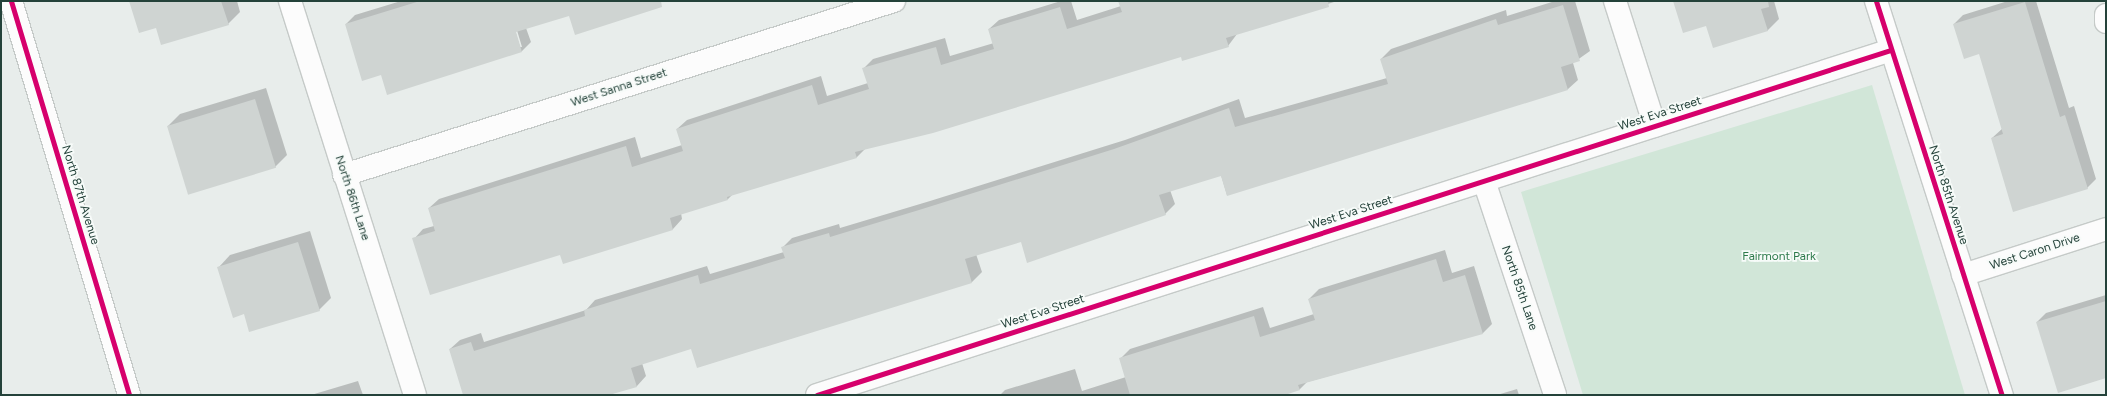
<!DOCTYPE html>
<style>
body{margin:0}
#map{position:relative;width:2107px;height:396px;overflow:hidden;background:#e8edeb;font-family:Figtree,sans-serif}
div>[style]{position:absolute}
.green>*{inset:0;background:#d1e6d8}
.shadow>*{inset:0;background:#0003}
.building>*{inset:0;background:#cfd4d2;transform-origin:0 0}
.roads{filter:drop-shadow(1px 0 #c5cac8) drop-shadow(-1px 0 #c5cac8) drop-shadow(0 1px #c5cac8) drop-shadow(0 -1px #c5cac8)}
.minor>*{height:22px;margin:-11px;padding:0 11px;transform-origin:11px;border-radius:11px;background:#fcfcfc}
.cycleway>*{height:5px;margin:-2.5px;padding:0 2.5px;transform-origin:2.5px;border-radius:2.5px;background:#d6006c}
span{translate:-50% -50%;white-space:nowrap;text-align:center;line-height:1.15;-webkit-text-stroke:3.5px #f7fbf9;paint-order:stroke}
.street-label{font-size:12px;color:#24423a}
.park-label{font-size:12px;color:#2d7a4b}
.frame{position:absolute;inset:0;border:2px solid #24423a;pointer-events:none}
</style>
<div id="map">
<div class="green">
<div style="clip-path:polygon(1872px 85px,1965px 395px,1583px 395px,1521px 192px)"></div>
</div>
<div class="shadow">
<div style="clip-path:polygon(133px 1px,237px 1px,240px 12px,228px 24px,157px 27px)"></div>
<div style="clip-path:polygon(evenodd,401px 1px,655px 1px,570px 14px,526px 28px,531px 42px,522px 51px,382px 74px,346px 24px,355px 15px,401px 1px,514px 27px,516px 27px,522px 47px,520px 47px,514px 27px)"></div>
<div style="clip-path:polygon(1061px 1px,1071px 1px,1077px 20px,1121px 6px,1119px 1px,1337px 1px,1237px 34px,1228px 46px,1181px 56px,866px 148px,857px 157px,733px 194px,728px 199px,681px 213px,682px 219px,673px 229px,563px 262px,561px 254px,414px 239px,423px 229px,434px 226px,429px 208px,439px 199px,635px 137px,641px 158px,682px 145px,677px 129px,687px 120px,821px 76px,827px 96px,868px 83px,864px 68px,873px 59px,945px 38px,950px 56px,994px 43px,989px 29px,999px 20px)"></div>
<div style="clip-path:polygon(1555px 1px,1575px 1px,1590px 51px,1573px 63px,1578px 80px,1568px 89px,1227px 195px,1221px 175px,1170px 190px,1175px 204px,1165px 214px,1021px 241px,976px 254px,982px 272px,972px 282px,698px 367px,692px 348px,642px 363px,646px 376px,637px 386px,607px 395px,464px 395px,450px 349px,460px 340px,481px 333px,484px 342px,586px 310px,595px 300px,707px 266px,710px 274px,784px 252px,782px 248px,792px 238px,839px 224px,840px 228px,930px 201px,1125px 140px,1239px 99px,1245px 118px,1387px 78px,1381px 59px,1391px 49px,1506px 10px,1507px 16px)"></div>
<div style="clip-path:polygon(1674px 1px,1774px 1px,1779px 19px,1767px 31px)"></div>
<div style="clip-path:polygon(2008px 1px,2036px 1px,2069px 108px,2074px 106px,2096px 179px,2087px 188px,1992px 138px,2003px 128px,1980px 53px,1954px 24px,1963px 15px)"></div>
<div style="clip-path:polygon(266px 88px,287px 155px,275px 167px,168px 126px,180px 114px)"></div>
<div style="clip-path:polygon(310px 231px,331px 298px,319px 310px,244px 313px,219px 267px,230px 255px)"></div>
<div style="clip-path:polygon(1445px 250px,1452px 273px,1474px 266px,1492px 324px,1483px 333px,1307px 382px,1300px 389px,1281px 395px,1000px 395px,1005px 390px,1075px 369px,1082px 391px,1126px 377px,1120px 359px,1130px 349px,1263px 307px,1270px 328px,1314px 314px,1309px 299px,1319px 289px)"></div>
<div style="clip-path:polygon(2106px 295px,2106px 377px,2037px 322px,2046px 313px)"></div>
<div style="clip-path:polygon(358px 381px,363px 395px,311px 395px)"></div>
<div style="clip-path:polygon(1517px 389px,1519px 395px,1497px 395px)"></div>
</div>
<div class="building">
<div style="clip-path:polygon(129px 1px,221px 1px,229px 25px,161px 45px,156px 28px,139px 33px)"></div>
<div style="clip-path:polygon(420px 1px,661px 1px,662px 7px,575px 35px,569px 16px,516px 32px,522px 52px,387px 95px,381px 75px,362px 81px,345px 24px)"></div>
<div style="clip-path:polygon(1118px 1px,1328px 1px,1329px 7px,1226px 38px,1229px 47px,1182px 61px,1181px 57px,933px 133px,855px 152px,857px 158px,727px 197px,728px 200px,670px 218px,673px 230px,563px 264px,560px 255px,430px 295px,412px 238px,435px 231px,428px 208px,626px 146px,632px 167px,683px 151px,676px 129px,812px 85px,818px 105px,869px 89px,862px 68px,936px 47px,941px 65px,994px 49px,988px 29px,1060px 7px,1067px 29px,1122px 12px)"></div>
<div style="clip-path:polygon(1673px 1px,1768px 1px,1769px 7px,1761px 9px,1768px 31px,1713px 48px,1706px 26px,1683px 33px)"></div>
<div style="clip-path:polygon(2025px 2px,2060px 117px,2065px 115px,2088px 189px,2013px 212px,1991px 138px,2003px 134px,1979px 54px,1964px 59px,1953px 24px)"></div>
<div style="clip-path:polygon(1563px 5px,1580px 61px,1561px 67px,1568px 90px,1227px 196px,1221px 176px,1159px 195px,1166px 215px,1027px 263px,1021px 242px,965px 259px,972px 283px,697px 368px,691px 349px,631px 368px,637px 387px,609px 395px,463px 395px,449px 349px,471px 342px,474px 351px,585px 316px,584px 310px,698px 275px,700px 284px,785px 258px,781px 247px,829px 233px,830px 237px,919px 210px,1114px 149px,1229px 108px,1235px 127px,1388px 84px,1380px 59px,1496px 19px,1498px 25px)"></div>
<div style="left:255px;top:99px;width:72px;height:92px;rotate:73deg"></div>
<div style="clip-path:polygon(298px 242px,320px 311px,249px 332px,244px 314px,233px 318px,217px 267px)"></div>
<div style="clip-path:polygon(1436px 259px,1443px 282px,1465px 275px,1483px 334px,1298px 385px,1300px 390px,1285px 395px,1130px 395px,1119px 358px,1254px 316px,1260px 337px,1315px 320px,1308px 299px)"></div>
<div style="clip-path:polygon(2106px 301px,2106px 378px,2058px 393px,2036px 322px)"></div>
</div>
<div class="roads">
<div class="minor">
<div style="left:11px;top:1px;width:411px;rotate:73.3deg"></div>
<div style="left:290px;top:1px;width:413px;rotate:72.4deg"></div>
<div style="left:1615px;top:1px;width:131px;rotate:72.3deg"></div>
<div style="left:1876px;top:1px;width:414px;rotate:72.3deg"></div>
<div style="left:2106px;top:15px;width:7px;rotate:90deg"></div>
<div style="left:344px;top:175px;width:577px;rotate:-17.56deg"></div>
<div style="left:1484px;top:181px;width:225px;rotate:71.6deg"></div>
<div style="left:1963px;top:275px;width:150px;rotate:-17.8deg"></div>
<div style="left:817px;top:395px;width:1128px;rotate:-17.81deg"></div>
</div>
</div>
<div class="cycleway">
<div style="left:11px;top:1px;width:411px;rotate:73.3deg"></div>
<div style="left:1876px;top:1px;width:414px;rotate:72.3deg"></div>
<div style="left:817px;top:395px;width:1128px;rotate:-17.81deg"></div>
</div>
<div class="street-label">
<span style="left:619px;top:88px;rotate:-18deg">West Sanna Street</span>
<span style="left:1660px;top:114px;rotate:-18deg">West Eva Street</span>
<span style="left:80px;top:195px;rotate:73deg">North 87th Avenue</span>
<span style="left:1948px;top:195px;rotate:72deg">North 85th Avenue</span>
<span style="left:352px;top:198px;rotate:72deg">North 86th Lane</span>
<span style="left:1351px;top:213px;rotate:-18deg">West Eva Street</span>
<span style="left:2035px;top:252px;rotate:-18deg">West Caron Drive</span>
<span style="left:1519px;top:288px;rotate:71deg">North 85th Lane</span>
<span style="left:1043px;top:312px;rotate:-18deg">West Eva Street</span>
</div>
<div class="park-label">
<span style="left:1779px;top:257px">Fairmont Park</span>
</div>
<div class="frame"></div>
</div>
